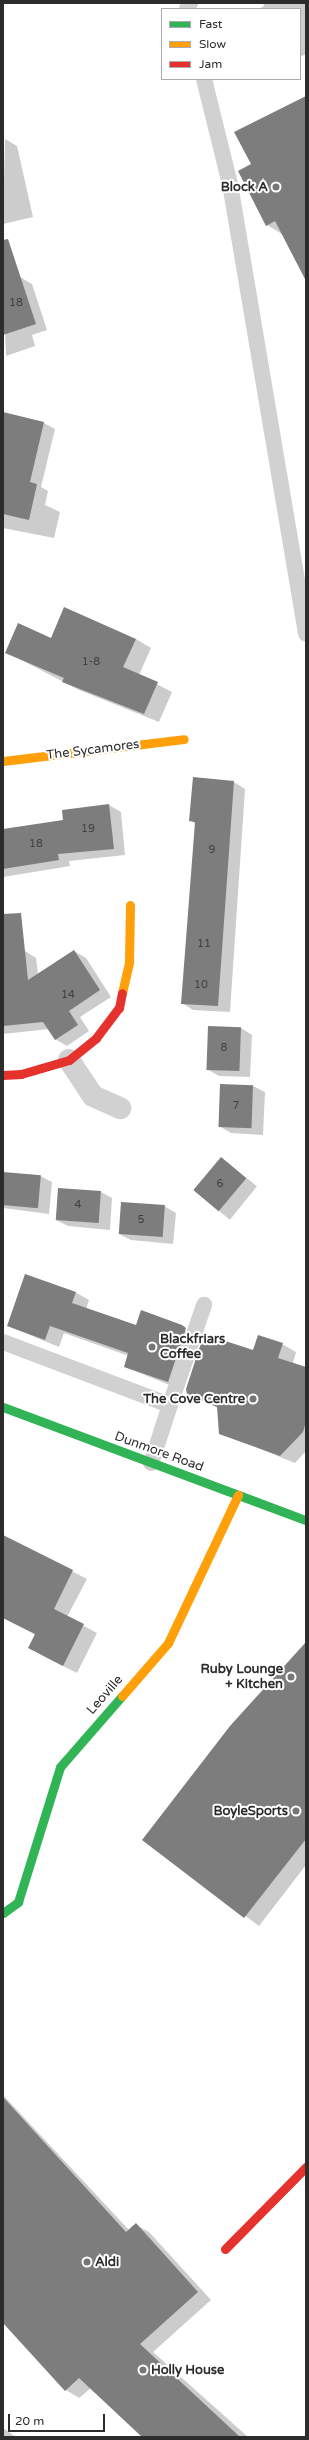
<!DOCTYPE html>
<style>
body{margin:0}
#map{position:relative;width:309px;height:2440px;overflow:hidden;background:#fff;font-family:"Varela Round",sans-serif}
div>[style]{position:absolute}
.shadow>*{inset:0;background:#0003;transform-origin:0 0}
.building>*{inset:0;background:#7d7d7d;transform-origin:0 0}
.lane>*{height:16px;margin:-8px;padding:0 8px;transform-origin:8px;border-radius:8px;background:#d1d1d1}
.street>*{height:22px;margin:-11px;padding:0 11px;transform-origin:11px;border-radius:11px;background:#d1d1d1}
.fast>*{height:9px;margin:-4.5px;padding:0 4.5px;transform-origin:4.5px;border-radius:4.5px;background:#30b455}
.slow>*{height:9px;margin:-4.5px;padding:0 4.5px;transform-origin:4.5px;border-radius:4.5px;background:#ff9f0a}
.jam>*{height:9px;margin:-4.5px;padding:0 4.5px;transform-origin:4.5px;border-radius:4.5px;background:#e5322d}
.dots>*{width:11px;height:11px;translate:-50% -50%;box-sizing:border-box;border:2px solid #fff;border-radius:50%}
span{translate:-50% -50%;white-space:nowrap;text-align:center;line-height:1.15;-webkit-text-stroke:4px #fff;paint-order:stroke}
.number-label{font-size:11px;color:#404040}
.number-label span{-webkit-text-stroke-width:0}
.poi-label{font-size:13px;color:#2c2c2c;font-weight:700}
.right{translate:-100% -50%;text-align:right}
.left{translate:0 -50%;text-align:left}
.street-label{font-size:13px;color:#2c2c2c}
.frame{position:absolute;inset:0;border:4px solid #2c2c2c;pointer-events:none}
.legend{position:absolute;left:161px;top:8px;width:140px;height:72px;box-sizing:border-box;background:#fff;border:1px solid #ababab;margin:0;padding:5px 7px;list-style:none;font-size:12px;color:#2c2c2c}
.legend li{display:flex;align-items:center;gap:8px;height:20px}
.legend b{width:20px;border:1px solid #ababab}
.scale{position:absolute;left:8px;top:2414px;width:97px;height:18px;box-sizing:border-box;border:2px solid #2c2c2c;border-top:0;padding-left:5px;font-size:12px;line-height:14px;white-space:nowrap;color:#2c2c2c;-webkit-text-stroke:3px #fff;paint-order:stroke}
</style>
<div id="map">
<div class="shadow">
<div style="clip-path:polygon(263px 3px,306px 3px,306px 54px,300px 57px,300px 9px,259px 9px,264px 6px)"></div>
<div style="clip-path:polygon(306px 97px,306px 268px,282px 234px,267px 225px,252px 165px)"></div>
<div style="clip-path:polygon(5px 139px,17px 146px,33px 217px,3px 224px)"></div>
<div style="clip-path:polygon(20px 277px,32px 284px,47px 330px,32px 335px,35px 346px,6px 356px,3px 283px)"></div>
<div style="clip-path:polygon(44px 423px,55px 429px,41px 487px,48px 491px,45px 505px,60px 512px,54px 538px,3px 528px,3px 431px)"></div>
<div style="clip-path:polygon(136px 639px,151px 648px,139px 675px,172px 692px,159px 722px,79px 690px,6px 652px)"></div>
<div style="clip-path:polygon(234px 782px,245px 789px,230px 1012px,193px 1010px,182px 1003px,196px 824px,190px 820px)"></div>
<div style="clip-path:polygon(109px 805px,121px 812px,125px 855px,69px 861px,70px 866px,3px 877px,3px 830px,65px 821px,63px 811px)"></div>
<div style="clip-path:polygon(25px 951px,36px 958px,38px 974px,74px 951px,86px 958px,111px 997px,80px 1017px,89px 1031px,67px 1046px,55px 1039px,49px 1029px,3px 1034px,3px 954px)"></div>
<div style="clip-path:polygon(241px 1028px,252px 1035px,250px 1077px,219px 1076px,207px 1069px)"></div>
<div style="clip-path:polygon(221px 1085px,253px 1086px,265px 1092px,263px 1135px,231px 1133px,219px 1126px)"></div>
<div style="left:222px;top:1158px;width:45px;height:43px;rotate:39deg"></div>
<div style="clip-path:polygon(3px 1173px,40px 1176px,52px 1182px,49px 1214px,3px 1208px)"></div>
<div style="clip-path:polygon(101px 1192px,112px 1198px,110px 1230px,68px 1226px,56px 1220px)"></div>
<div style="clip-path:polygon(164px 1206px,176px 1213px,173px 1244px,131px 1240px,119px 1234px)"></div>
<div style="clip-path:polygon(75px 1292px,89px 1300px,86px 1309px,137px 1326px,142px 1312px,200px 1337px,182px 1390px,125px 1367px,129px 1356px,64px 1333px,59px 1347px,8px 1326px)"></div>
<div style="clip-path:polygon(282px 1344px,296px 1352px,293px 1363px,306px 1368px,306px 1451px,295px 1463px,220px 1433px,218px 1408px,188px 1393px,254px 1351px)"></div>
<div style="clip-path:polygon(4px 1536px,87px 1579px,67px 1617px,97px 1633px,77px 1673px,43px 1656px,36px 1635px,3px 1618px)"></div>
<div style="clip-path:polygon(306px 1643px,306px 1865px,259px 1926px,144px 1840px)"></div>
<div style="clip-path:polygon(3px 2095px,129px 2230px,136px 2225px,149px 2232px,211px 2300px,153px 2352px,248px 2437px,144px 2437px,91px 2388px,79px 2398px,66px 2390px,3px 2321px)"></div>
<div style="clip-path:polygon(3px 2428px,16px 2437px,3px 2437px)"></div>
</div>
<div class="building">
<div style="clip-path:polygon(306px 96px,306px 281px,275px 221px,266px 226px,238px 171px,251px 164px,234px 132px)"></div>
<div style="clip-path:polygon(8px 239px,36px 324px,3px 335px,3px 240px)"></div>
<div style="clip-path:polygon(3px 412px,44px 422px,30px 482px,37px 484px,29px 520px,3px 514px)"></div>
<div style="clip-path:polygon(64px 607px,136px 639px,123px 667px,158px 682px,144px 714px,62px 682px,64px 678px,5px 653px,18px 623px,51px 638px)"></div>
<div style="clip-path:polygon(193px 777px,234px 781px,218px 1006px,181px 1004px,195px 822px,189px 821px)"></div>
<div style="clip-path:polygon(109px 804px,114px 849px,58px 854px,59px 860px,3px 869px,3px 829px,63px 820px,62px 810px)"></div>
<div style="clip-path:polygon(21px 913px,28px 980px,74px 950px,100px 990px,69px 1011px,78px 1025px,55px 1040px,43px 1022px,3px 1026px,3px 914px)"></div>
<div style="left:208px;top:1026px;width:33px;height:44px;rotate:2deg"></div>
<div style="left:220px;top:1084px;width:33px;height:43px;rotate:2deg"></div>
<div style="left:221px;top:1157px;width:33px;height:43px;rotate:40deg"></div>
<div style="left:3px;top:1172px;width:38px;height:33px;rotate:5deg"></div>
<div style="left:58px;top:1188px;width:43px;height:32px;rotate:4deg"></div>
<div style="left:121px;top:1202px;width:44px;height:32px;rotate:4deg"></div>
<div style="clip-path:polygon(25px 1274px,76px 1292px,72px 1303px,136px 1325px,141px 1310px,182px 1325px,186px 1328px,168px 1382px,124px 1367px,128px 1353px,50px 1326px,45px 1340px,7px 1326px)"></div>
<div style="clip-path:polygon(204px 1334px,253px 1350px,258px 1335px,283px 1343px,278px 1358px,306px 1367px,306px 1422px,303px 1432px,280px 1456px,219px 1434px,217px 1407px,187px 1394px,186px 1389px)"></div>
<div style="clip-path:polygon(3px 1535px,73px 1570px,54px 1609px,84px 1624px,63px 1666px,28px 1648px,35px 1634px,3px 1618px)"></div>
<div style="clip-path:polygon(306px 1642px,306px 1839px,244px 1918px,142px 1840px,230px 1726px)"></div>
<div style="clip-path:polygon(3px 2097px,126px 2232px,136px 2223px,198px 2292px,140px 2344px,240px 2437px,142px 2437px,79px 2378px,65px 2391px,3px 2323px)"></div>
</div>
<div class="lane">
<div style="left:187px;top:9px;width:7px;rotate:-63deg"></div>
<div style="left:204px;top:79px;width:108px;rotate:76.1deg"></div>
<div style="left:230px;top:184px;width:456px;rotate:80.4deg"></div>
<div style="left:3px;top:1342px;width:178px;rotate:20.7deg"></div>
<div style="left:170px;top:1405px;width:61px;rotate:108.1deg"></div>
<div style="left:170px;top:1405px;width:106px;rotate:-71.2deg"></div>
</div>
<div class="street">
<div style="left:69px;top:1060px;width:43px;rotate:56.3deg"></div>
<div style="left:93px;top:1096px;width:30px;rotate:24deg"></div>
</div>
<div class="fast">
<div style="left:3px;top:1407px;width:323px;rotate:20.5deg"></div>
<div style="left:3px;top:1913px;width:19px;rotate:-36deg"></div>
<div style="left:18px;top:1902px;width:141px;rotate:-72.7deg"></div>
<div style="left:60px;top:1767px;width:94px;rotate:-48.9deg"></div>
</div>
<div class="slow">
<div style="left:3px;top:761px;width:182px;rotate:-6.9deg"></div>
<div style="left:122px;top:993px;width:32px;rotate:-77deg"></div>
<div style="left:129px;top:962px;width:57px;rotate:-89deg"></div>
<div style="left:122px;top:1696px;width:70px;rotate:-49deg"></div>
<div style="left:168px;top:1643px;width:164px;rotate:-64.7deg"></div>
</div>
<div class="jam">
<div style="left:3px;top:1075px;width:18px;rotate:-3deg"></div>
<div style="left:21px;top:1074px;width:50px;rotate:-16.3deg"></div>
<div style="left:69px;top:1060px;width:35px;rotate:-39deg"></div>
<div style="left:96px;top:1038px;width:38px;rotate:-53deg"></div>
<div style="left:119px;top:1008px;width:15px;rotate:-79deg"></div>
<div style="left:225px;top:2249px;width:115px;rotate:-45.4deg"></div>
</div>
<div class="dots">
<div style="left:276px;top:187px;background:#767676"></div>
<div style="left:152px;top:1347px;background:#767676"></div>
<div style="left:253px;top:1399px;background:#767676"></div>
<div style="left:291px;top:1677px;background:#767676"></div>
<div style="left:296px;top:1811px;background:#767676"></div>
<div style="left:87px;top:2262px;background:#767676"></div>
<div style="left:143px;top:2370px;background:#767676"></div>
</div>
<div class="number-label">
<span style="left:16px;top:303px">18</span>
<span style="left:91px;top:662px">1-8</span>
<span style="left:88px;top:829px">19</span>
<span style="left:36px;top:844px">18</span>
<span style="left:212px;top:850px">9</span>
<span style="left:204px;top:944px">11</span>
<span style="left:201px;top:985px">10</span>
<span style="left:68px;top:995px">14</span>
<span style="left:224px;top:1048px">8</span>
<span style="left:236px;top:1106px">7</span>
<span style="left:220px;top:1184px">6</span>
<span style="left:78px;top:1205px">4</span>
<span style="left:141px;top:1220px">5</span>
</div>
<div class="poi-label">
<span class="right" style="left:268px;top:187px">Block A</span>
<span class="left" style="left:160px;top:1347px">Blackfriars<br>Coffee</span>
<span class="right" style="left:245px;top:1399px">The Cove Centre</span>
<span class="right" style="left:283px;top:1677px">Ruby Lounge<br>+ Kitchen</span>
<span class="right" style="left:288px;top:1811px">BoyleSports</span>
<span class="left" style="left:95px;top:2262px">Aldi</span>
<span class="left" style="left:151px;top:2370px">Holly House</span>
</div>
<div class="street-label">
<span style="left:93px;top:750px;rotate:-7deg">The Sycamores</span>
<span style="left:159px;top:1452px;rotate:20deg">Dunmore Road</span>
<span style="left:105px;top:1695px;rotate:-49deg">Leoville</span>
</div>
<div class="frame"></div>
<ul class="legend">
<li><b style="height:5px;background:#30b455"></b>Fast</li>
<li><b style="height:5px;background:#ff9f0a"></b>Slow</li>
<li><b style="height:5px;background:#e5322d"></b>Jam</li>
</ul>
<div class="scale">20 m</div>
</div>
